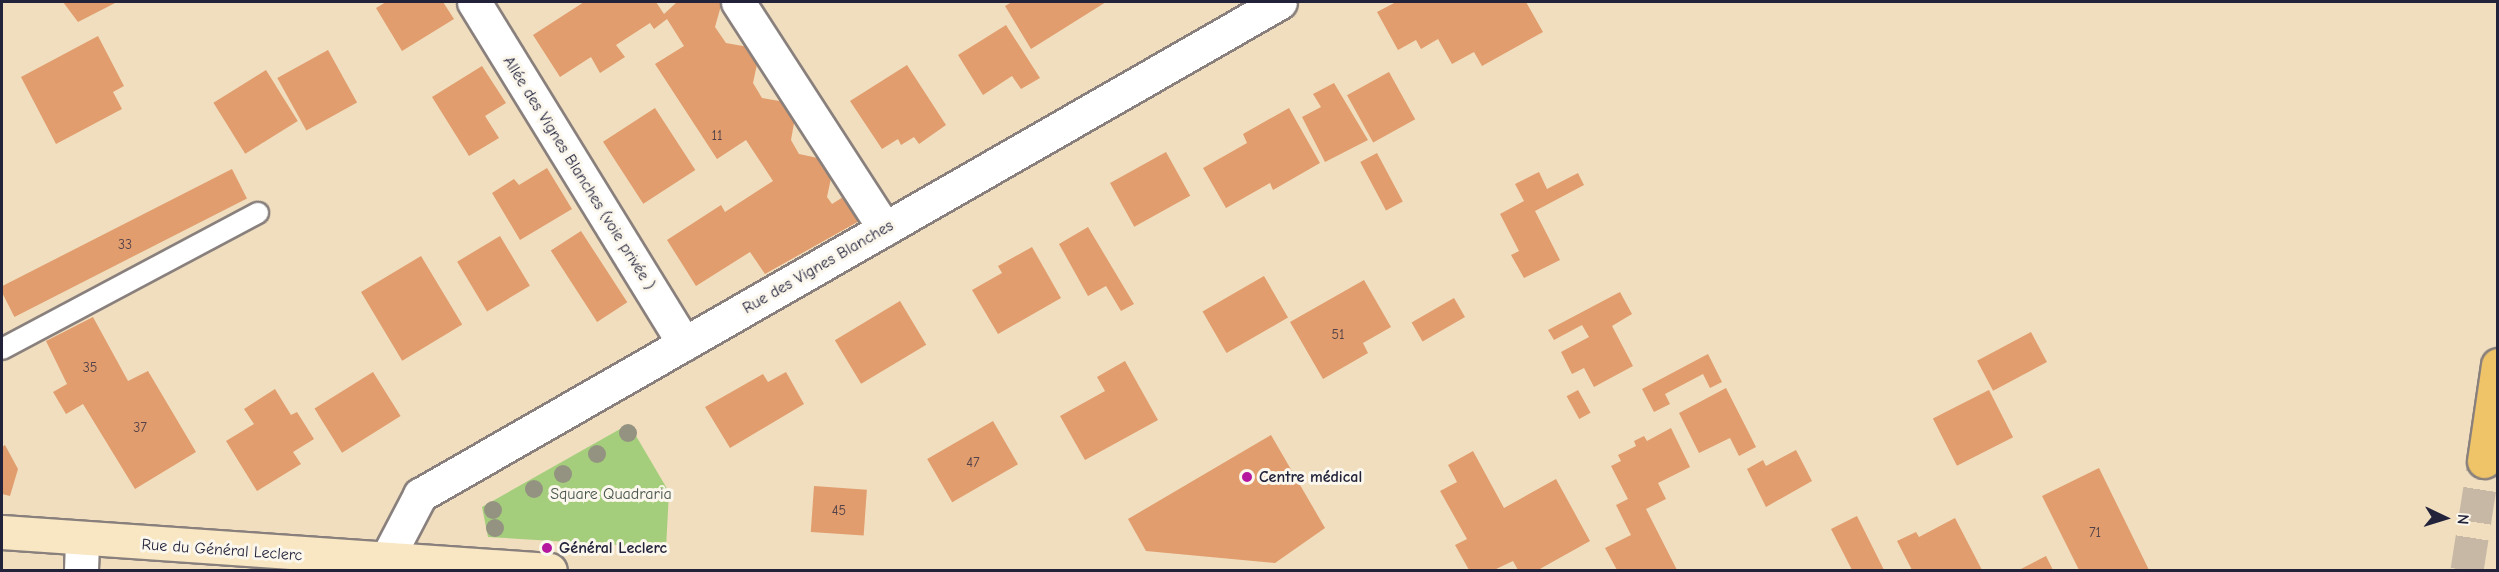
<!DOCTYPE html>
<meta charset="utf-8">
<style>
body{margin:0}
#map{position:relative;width:2499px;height:572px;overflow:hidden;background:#f0debf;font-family:"Comic Neue",sans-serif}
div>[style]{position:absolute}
.green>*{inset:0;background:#a4ce7b}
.building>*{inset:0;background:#e19d6d;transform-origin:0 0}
.highway-tunnel>*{height:33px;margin-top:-16.5px;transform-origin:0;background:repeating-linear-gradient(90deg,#c7b8a5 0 33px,transparent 0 49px)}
.roads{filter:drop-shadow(2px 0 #89807d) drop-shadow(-2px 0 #89807d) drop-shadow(0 2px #89807d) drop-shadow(0 -2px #89807d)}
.lane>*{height:20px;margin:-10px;padding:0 10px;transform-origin:10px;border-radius:10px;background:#fff}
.street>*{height:33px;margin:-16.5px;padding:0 16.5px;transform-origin:16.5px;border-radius:16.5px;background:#fff}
.secondary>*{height:33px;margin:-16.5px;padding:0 16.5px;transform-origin:16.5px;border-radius:16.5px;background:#f9e7c3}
.highway>*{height:33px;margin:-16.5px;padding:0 16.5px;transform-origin:16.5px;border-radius:16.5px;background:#efc469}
.trees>*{width:18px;height:18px;margin:-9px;border-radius:50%;background:#949381}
.dots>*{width:16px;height:16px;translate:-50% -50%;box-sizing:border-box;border:3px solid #fbf7ec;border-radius:50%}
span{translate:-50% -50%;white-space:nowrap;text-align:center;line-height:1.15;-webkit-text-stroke:6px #fbf7ec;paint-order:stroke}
.number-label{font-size:14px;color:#524148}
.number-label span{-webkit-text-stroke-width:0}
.street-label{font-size:16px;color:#22223b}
.poi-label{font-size:16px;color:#22223b;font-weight:700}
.left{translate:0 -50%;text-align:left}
.park-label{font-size:16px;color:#49564e}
.frame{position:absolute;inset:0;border:3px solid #22223b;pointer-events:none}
.north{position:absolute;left:2415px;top:488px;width:60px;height:60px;-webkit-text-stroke:4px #fbf7ec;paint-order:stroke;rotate:94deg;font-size:16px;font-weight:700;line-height:24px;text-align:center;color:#22223b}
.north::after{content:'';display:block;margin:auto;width:21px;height:27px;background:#22223b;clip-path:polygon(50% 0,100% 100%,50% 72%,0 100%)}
</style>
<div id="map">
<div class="green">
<div style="clip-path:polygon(629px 424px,669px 492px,666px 548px,488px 537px,482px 507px)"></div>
</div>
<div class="building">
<div style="clip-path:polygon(63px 2px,117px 2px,78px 22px)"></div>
<div style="clip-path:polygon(386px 2px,443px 2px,454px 19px,402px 51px,376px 8px)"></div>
<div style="clip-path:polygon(584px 2px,656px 2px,664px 14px,677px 2px,722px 2px,715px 27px,726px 43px,754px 48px,759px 55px,753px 83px,762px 98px,791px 103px,796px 112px,791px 140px,799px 154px,827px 160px,833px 169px,827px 197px,832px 204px,851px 192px,861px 220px,765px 274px,750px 252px,696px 286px,667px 240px,721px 205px,725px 212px,773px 181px,746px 140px,717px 159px,655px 64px,684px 46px,667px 19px,654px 29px,650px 23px,616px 45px,625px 57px,600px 73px,591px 57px,560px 77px,533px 35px)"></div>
<div style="clip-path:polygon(1012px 2px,1106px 2px,1031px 49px,1005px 6px)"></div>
<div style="clip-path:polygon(1396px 2px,1526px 2px,1543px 32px,1482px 66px,1474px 52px,1452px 64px,1438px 39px,1421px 49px,1416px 40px,1398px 50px,1377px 12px)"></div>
<div style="clip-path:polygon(1006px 25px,1040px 78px,1021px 89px,1012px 76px,983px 95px,958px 55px)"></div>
<div style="clip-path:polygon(98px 36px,124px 86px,113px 92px,122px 109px,56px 144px,21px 77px)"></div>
<div style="left:328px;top:50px;width:60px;height:58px;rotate:61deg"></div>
<div style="clip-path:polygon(907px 65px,946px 125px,919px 144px,914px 137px,901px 145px,898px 139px,882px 149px,850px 101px)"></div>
<div style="clip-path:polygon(482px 66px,506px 103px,485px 116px,499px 138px,469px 156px,432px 97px)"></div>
<div style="left:266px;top:70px;width:60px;height:62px;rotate:58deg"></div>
<div style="left:1389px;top:72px;width:54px;height:48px;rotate:61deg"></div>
<div style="clip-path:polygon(1334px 83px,1368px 140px,1325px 162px,1302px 117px,1321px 107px,1313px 94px)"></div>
<div style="left:655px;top:108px;width:74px;height:62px;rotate:57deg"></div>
<div style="clip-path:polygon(1289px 108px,1320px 163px,1273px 190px,1270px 183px,1226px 208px,1203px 168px,1247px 143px,1243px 134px)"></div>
<div style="left:1166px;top:152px;width:50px;height:64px;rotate:61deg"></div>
<div style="left:1377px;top:153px;width:55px;height:19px;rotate:62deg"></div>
<div style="clip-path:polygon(547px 168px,572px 209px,520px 240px,492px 193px,514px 179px,519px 185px)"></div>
<div style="left:232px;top:169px;width:33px;height:261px;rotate:63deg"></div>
<div style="clip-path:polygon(1539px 172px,1547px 189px,1578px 173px,1584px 185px,1535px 211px,1560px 260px,1524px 278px,1511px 255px,1519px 251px,1500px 214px,1524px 201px,1515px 184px)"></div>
<div style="clip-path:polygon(1088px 227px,1134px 304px,1121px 311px,1106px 286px,1088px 296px,1059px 244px)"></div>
<div style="left:581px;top:231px;width:85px;height:36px;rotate:57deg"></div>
<div style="left:500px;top:236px;width:58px;height:50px;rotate:59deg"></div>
<div style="clip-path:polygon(1032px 247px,1061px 298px,998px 334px,972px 290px,1002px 273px,998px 266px)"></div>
<div style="left:421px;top:256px;width:80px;height:70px;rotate:59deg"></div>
<div style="left:1264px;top:276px;width:48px;height:71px;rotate:60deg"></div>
<div style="clip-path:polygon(1364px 280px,1391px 327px,1363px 343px,1368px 353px,1323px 379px,1290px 322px)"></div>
<div style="clip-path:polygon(1620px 292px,1632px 314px,1612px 326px,1633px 366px,1594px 387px,1584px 368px,1572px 374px,1561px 352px,1589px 337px,1582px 325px,1554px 340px,1548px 330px)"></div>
<div style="left:1454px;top:298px;width:22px;height:49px;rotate:60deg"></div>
<div style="left:900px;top:301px;width:51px;height:76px;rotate:59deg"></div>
<div style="clip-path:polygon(93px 317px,128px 381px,148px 371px,196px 452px,135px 489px,83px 404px,66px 414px,53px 392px,67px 384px,46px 341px)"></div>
<div style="left:2031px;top:332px;width:34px;height:61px;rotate:62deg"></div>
<div style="clip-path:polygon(1708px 354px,1722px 382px,1710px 388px,1703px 374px,1665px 394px,1670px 404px,1654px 412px,1642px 389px)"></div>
<div style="clip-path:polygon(1125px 361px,1158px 420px,1085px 460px,1060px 416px,1105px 391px,1097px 377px)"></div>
<div style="left:373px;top:372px;width:52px;height:69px;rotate:58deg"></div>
<div style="clip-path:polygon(786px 372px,804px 404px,730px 448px,705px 407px,763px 374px,768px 382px)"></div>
<div style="clip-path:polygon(1726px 388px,1756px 447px,1739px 456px,1730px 438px,1699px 453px,1679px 413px)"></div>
<div style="clip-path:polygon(275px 389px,291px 415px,297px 412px,314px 439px,293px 452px,301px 464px,257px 491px,226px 441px,254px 424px,244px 409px)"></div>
<div style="left:1578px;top:390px;width:26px;height:13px;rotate:61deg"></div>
<div style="left:1989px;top:390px;width:53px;height:63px;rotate:63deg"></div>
<div style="left:993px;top:421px;width:50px;height:76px;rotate:60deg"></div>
<div style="clip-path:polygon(1671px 428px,1690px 467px,1658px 483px,1666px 499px,1646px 509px,1677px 570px,1617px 570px,1605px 548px,1631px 535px,1616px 505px,1628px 499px,1611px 466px,1621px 461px,1618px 455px,1636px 446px,1634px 441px,1644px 436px,1647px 441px)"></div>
<div style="clip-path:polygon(1271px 435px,1325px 528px,1275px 563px,1146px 551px,1128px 519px)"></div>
<div style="clip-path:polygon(5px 445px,18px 469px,10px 496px,2px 494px,2px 447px)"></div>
<div style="clip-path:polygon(1796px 450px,1812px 481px,1766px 507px,1747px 469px,1763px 460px,1766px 466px)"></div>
<div style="clip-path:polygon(1473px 451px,1504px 508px,1556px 479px,1590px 541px,1538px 570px,1518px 570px,1513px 561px,1494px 570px,1469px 570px,1455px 545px,1467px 539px,1440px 491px,1457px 482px,1448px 465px)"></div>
<div style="clip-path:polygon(2099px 468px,2149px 570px,2079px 570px,2042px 496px)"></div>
<div style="left:814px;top:486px;width:53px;height:46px;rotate:4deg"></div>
<div style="clip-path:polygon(1857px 516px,1884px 570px,1852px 570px,1831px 529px)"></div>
<div style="clip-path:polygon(1955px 518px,1982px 570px,1912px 570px,1897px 541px,1916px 532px,1919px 537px)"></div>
<div style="clip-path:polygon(2046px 556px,2053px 570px,2019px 570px)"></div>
</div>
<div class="highway-tunnel">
<div style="left:2467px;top:570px;width:110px;rotate:-81.1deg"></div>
</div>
<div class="roads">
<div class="lane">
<div style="left:2px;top:349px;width:290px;rotate:-28deg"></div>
</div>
<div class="street">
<div style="left:474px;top:2px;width:401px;rotate:58.4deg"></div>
<div style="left:738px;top:2px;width:270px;rotate:57.1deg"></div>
<div style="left:385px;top:562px;width:76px;rotate:-62.4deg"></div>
<div style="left:420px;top:495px;width:991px;rotate:-29.82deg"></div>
<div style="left:81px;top:570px;width:30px;rotate:-88deg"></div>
</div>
<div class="secondary">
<div style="left:2px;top:532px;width:549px;rotate:3.97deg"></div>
</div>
<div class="highway">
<div style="left:2484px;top:461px;width:97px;rotate:-81.7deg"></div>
</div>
</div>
<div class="trees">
<div style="left:628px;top:433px"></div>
<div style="left:597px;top:454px"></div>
<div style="left:563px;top:474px"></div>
<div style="left:534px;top:489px"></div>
<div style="left:493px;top:510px"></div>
<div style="left:495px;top:528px"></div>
</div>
<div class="dots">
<div style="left:1247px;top:477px;background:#b5179e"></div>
<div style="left:547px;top:548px;background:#b5179e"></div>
</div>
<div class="number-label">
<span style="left:717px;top:136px">11</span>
<span style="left:125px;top:245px">33</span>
<span style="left:1338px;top:335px">51</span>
<span style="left:90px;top:368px">35</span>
<span style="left:140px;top:428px">37</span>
<span style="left:973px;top:463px">47</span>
<span style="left:839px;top:511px">45</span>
<span style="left:2095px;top:533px">71</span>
</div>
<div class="street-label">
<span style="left:579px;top:173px;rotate:58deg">Allée des Vignes Blanches (voie privée )</span>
<span style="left:818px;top:267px;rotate:-30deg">Rue des Vignes Blanches</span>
<span style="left:222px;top:550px;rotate:4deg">Rue du Général Leclerc</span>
</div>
<div class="poi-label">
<span class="left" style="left:1259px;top:477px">Centre médical</span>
<span class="left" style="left:559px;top:548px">Général Leclerc</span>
</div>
<div class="park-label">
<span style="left:611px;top:494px">Square Quadraria</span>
</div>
<div class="frame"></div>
<div class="north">N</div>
</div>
